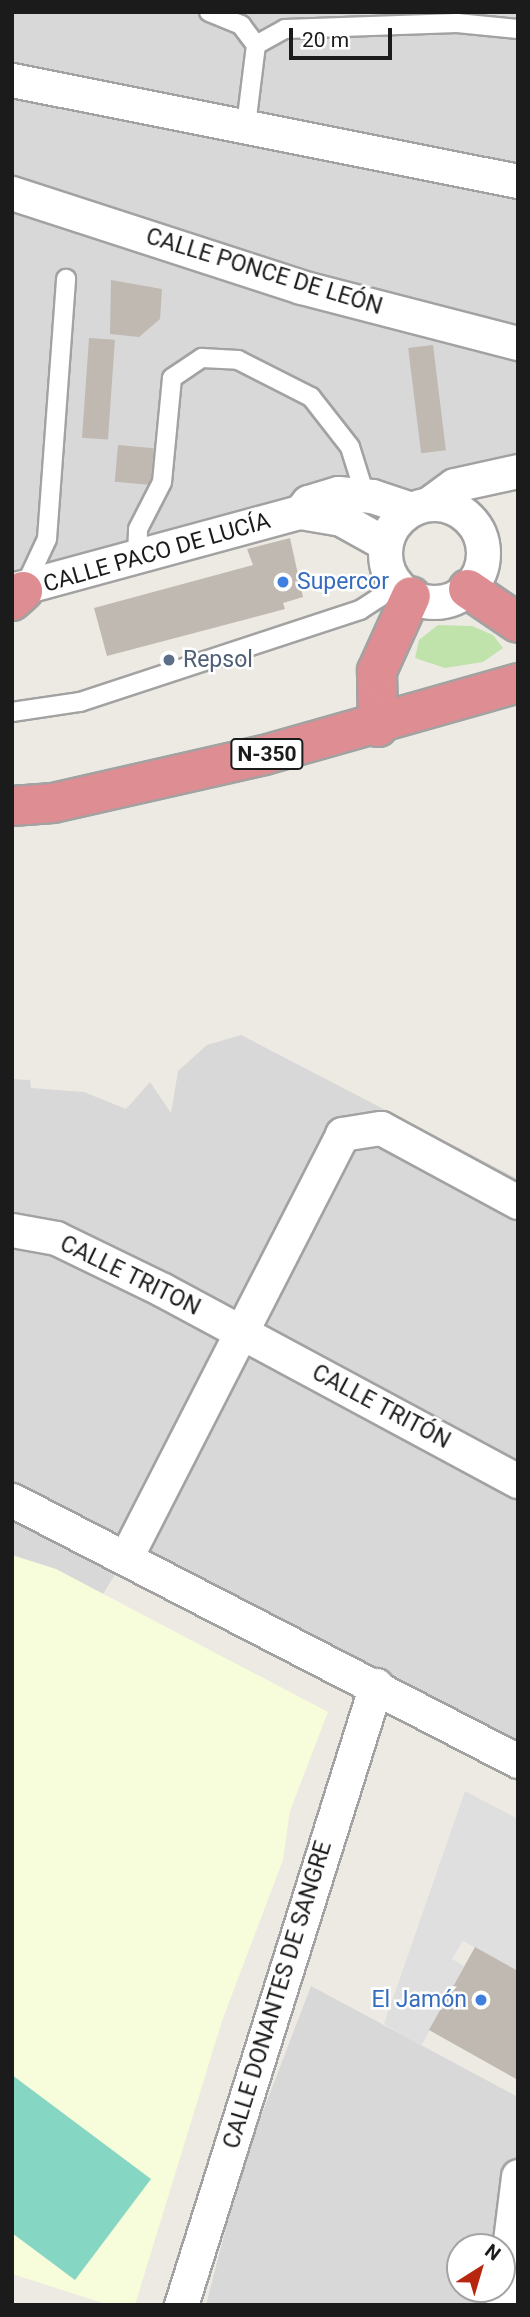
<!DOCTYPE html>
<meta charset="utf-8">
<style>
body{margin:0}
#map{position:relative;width:530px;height:2317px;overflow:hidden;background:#eceae2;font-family:Roboto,sans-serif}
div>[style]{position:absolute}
.residential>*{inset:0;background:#d9d8d8}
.education>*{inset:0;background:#f7fcdb}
.grass>*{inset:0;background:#bfe3ab}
.pitch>*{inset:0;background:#85d6c2}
.parking>*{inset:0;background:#dfdfdf}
.building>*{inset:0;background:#c0b9b2;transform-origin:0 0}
.roads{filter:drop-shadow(2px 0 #a2a2a2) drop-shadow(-2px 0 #a2a2a2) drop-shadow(0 2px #a2a2a2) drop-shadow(0 -2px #a2a2a2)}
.lane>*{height:18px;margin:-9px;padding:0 9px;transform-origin:9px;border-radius:9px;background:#fff}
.street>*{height:33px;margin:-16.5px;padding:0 16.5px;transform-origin:16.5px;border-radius:16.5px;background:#fff}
.street>.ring{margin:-16.5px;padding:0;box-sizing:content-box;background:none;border:33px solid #fff;border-radius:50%}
.highway>*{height:38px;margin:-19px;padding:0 19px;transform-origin:19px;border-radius:19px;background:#de8e92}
.dots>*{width:19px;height:19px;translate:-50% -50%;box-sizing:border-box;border:4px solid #fff;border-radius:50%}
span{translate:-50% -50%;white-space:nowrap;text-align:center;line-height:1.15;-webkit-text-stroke:5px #fff;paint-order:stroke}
.shield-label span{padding:2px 5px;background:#fff;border:2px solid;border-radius:5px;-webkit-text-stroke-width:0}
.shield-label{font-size:21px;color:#1b1b1b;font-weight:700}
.street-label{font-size:23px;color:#1b1b1b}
.shop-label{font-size:23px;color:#366cbe}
.left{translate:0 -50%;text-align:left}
.right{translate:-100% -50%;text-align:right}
.service-label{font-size:23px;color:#4e5e75}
.frame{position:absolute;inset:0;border:14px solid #1b1b1b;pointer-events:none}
.north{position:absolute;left:446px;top:2233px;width:70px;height:70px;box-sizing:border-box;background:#fff;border:2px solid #a4a4a4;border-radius:50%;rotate:37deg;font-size:19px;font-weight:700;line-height:28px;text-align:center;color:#1b1b1b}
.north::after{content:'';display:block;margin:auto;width:24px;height:32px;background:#b72710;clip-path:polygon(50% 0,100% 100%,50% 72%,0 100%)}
.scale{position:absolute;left:289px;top:28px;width:103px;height:32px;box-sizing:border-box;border:4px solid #1b1b1b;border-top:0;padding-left:9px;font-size:21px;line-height:24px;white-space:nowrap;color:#1b1b1b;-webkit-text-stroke:5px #fff;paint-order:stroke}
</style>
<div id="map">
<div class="residential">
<div style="clip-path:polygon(12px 12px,518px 12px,518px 471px,428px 504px,386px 499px,12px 590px)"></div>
<div style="clip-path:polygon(241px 1035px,518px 1179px,518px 1761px,126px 1557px,103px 1594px,12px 1555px,12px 1079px,30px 1080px,31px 1088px,84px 1092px,126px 1109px,150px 1082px,171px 1113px,178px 1071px,207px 1045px)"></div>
<div style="clip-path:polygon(evenodd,311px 1986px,518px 2097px,518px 2305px,206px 2305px,242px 2166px,311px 1986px,460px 2247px,502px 2247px,502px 2289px,460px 2289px,460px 2247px)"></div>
</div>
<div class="education">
<div style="clip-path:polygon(12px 1555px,56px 1569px,328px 1712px,290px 1811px,283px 1860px,222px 2021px,135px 2305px,109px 2305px,12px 2274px)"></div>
</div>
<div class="grass">
<div style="clip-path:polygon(438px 625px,472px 626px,493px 635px,503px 648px,483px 662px,445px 668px,415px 658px,419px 640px)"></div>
</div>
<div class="pitch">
<div style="clip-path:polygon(12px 2075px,151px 2179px,75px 2280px,12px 2233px)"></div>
</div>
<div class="parking">
<div style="clip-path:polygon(465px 1791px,518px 1819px,518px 1971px,463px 1941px,452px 1959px,464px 1966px,421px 2046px,384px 2024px)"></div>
</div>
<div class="building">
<div style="clip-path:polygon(111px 280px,162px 289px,160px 319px,139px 337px,110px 334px)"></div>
<div style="left:89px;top:338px;width:26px;height:100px;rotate:4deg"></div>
<div style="left:433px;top:345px;width:106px;height:25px;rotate:83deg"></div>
<div style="left:118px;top:445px;width:36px;height:37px;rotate:5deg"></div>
<div style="clip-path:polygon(290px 538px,303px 597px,283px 603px,285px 609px,107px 656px,94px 608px,253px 565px,247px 549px)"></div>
<div style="clip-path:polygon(475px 1947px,518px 1971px,518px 2080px,429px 2030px)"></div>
</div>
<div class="roads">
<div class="lane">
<div style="left:209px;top:12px;width:35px;rotate:22deg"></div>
<div style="left:241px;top:25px;width:25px;rotate:53deg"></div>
<div style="left:256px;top:45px;width:81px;rotate:97.1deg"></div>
<div style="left:256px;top:45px;width:33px;rotate:-29deg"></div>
<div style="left:285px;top:29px;width:172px;rotate:-2deg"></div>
<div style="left:457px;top:23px;width:61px;rotate:5.6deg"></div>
<div style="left:137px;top:559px;width:30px;rotate:-88deg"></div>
<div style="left:138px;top:529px;width:53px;rotate:-62.9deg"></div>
<div style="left:162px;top:482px;width:104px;rotate:-84.5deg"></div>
<div style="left:172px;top:378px;width:36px;rotate:-34deg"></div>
<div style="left:202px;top:358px;width:36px;rotate:3deg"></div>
<div style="left:238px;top:360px;width:82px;rotate:26.9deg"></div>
<div style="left:311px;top:397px;width:63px;rotate:52deg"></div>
<div style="left:350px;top:447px;width:50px;rotate:72.6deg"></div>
<div style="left:24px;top:588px;width:54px;rotate:-64.9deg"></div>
<div style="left:47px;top:539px;width:261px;rotate:-85.8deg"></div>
<div style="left:12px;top:712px;width:69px;rotate:-8.4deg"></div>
<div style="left:80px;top:702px;width:295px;rotate:-18.2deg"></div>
<div style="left:360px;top:610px;width:24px;rotate:-33deg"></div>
<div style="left:380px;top:597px;width:25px;rotate:-69deg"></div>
</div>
<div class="street">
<div style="left:12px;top:80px;width:516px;rotate:11.29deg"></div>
<div style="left:12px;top:193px;width:304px;rotate:18deg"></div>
<div style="left:301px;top:287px;width:224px;rotate:14.5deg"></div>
<div style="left:428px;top:504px;width:32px;rotate:-36deg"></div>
<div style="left:454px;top:485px;width:66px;rotate:-12.3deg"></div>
<div class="ring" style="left:385px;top:504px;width:65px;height:65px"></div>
<div style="left:300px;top:512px;width:13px;rotate:-51deg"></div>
<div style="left:308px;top:502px;width:31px;rotate:-17deg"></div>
<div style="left:338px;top:493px;width:34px;rotate:5deg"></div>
<div style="left:372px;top:496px;width:41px;rotate:18.4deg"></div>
<div style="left:12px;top:590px;width:298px;rotate:-15.2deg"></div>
<div style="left:300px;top:512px;width:42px;rotate:9.7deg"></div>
<div style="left:341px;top:519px;width:51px;rotate:29.1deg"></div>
<div style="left:12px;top:1230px;width:45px;rotate:10.3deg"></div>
<div style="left:56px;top:1238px;width:119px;rotate:25.9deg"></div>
<div style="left:163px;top:1290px;width:403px;rotate:28.3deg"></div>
<div style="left:12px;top:1500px;width:569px;rotate:27.29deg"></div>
<div style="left:126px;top:1557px;width:475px;rotate:-62.9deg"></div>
<div style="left:342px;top:1134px;width:39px;rotate:-9deg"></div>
<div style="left:381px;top:1128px;width:156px;rotate:28.4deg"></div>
<div style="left:181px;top:2305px;width:650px;rotate:-72.54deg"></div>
<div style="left:502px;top:2305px;width:130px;rotate:-82.9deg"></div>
</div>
<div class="highway">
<div style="left:468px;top:589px;width:60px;rotate:34.2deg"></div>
<div style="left:12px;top:601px;width:15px;rotate:-42deg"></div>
<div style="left:378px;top:727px;width:56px;rotate:-91deg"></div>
<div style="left:377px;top:671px;width:82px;rotate:-65.6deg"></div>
<div style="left:12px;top:806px;width:41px;rotate:-4.2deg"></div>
<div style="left:53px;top:803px;width:216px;rotate:-12.8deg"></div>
<div style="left:264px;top:755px;width:264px;rotate:-15.8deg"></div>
</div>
</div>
<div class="dots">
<div style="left:283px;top:582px;background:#3f7fe0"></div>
<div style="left:169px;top:660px;background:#5c6f8a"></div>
<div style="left:481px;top:2000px;background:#3f7fe0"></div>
</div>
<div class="shield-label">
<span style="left:267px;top:754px">N-350</span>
</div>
<div class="street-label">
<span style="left:264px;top:272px;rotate:17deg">CALLE PONCE DE LEÓN</span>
<span style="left:157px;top:553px;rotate:-16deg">CALLE PACO DE LUCÍA</span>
<span style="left:130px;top:1276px;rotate:26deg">CALLE TRITON</span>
<span style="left:381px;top:1407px;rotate:28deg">CALLE TRITÓN</span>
<span style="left:278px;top:1995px;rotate:-73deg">CALLE DONANTES DE SANGRE</span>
</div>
<div class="shop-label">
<span class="left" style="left:297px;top:582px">Supercor</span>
<span class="right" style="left:467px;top:2000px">El Jamón</span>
</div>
<div class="service-label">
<span class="left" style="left:183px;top:660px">Repsol</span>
</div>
<div class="frame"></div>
<div class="north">N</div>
<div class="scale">20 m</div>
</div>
